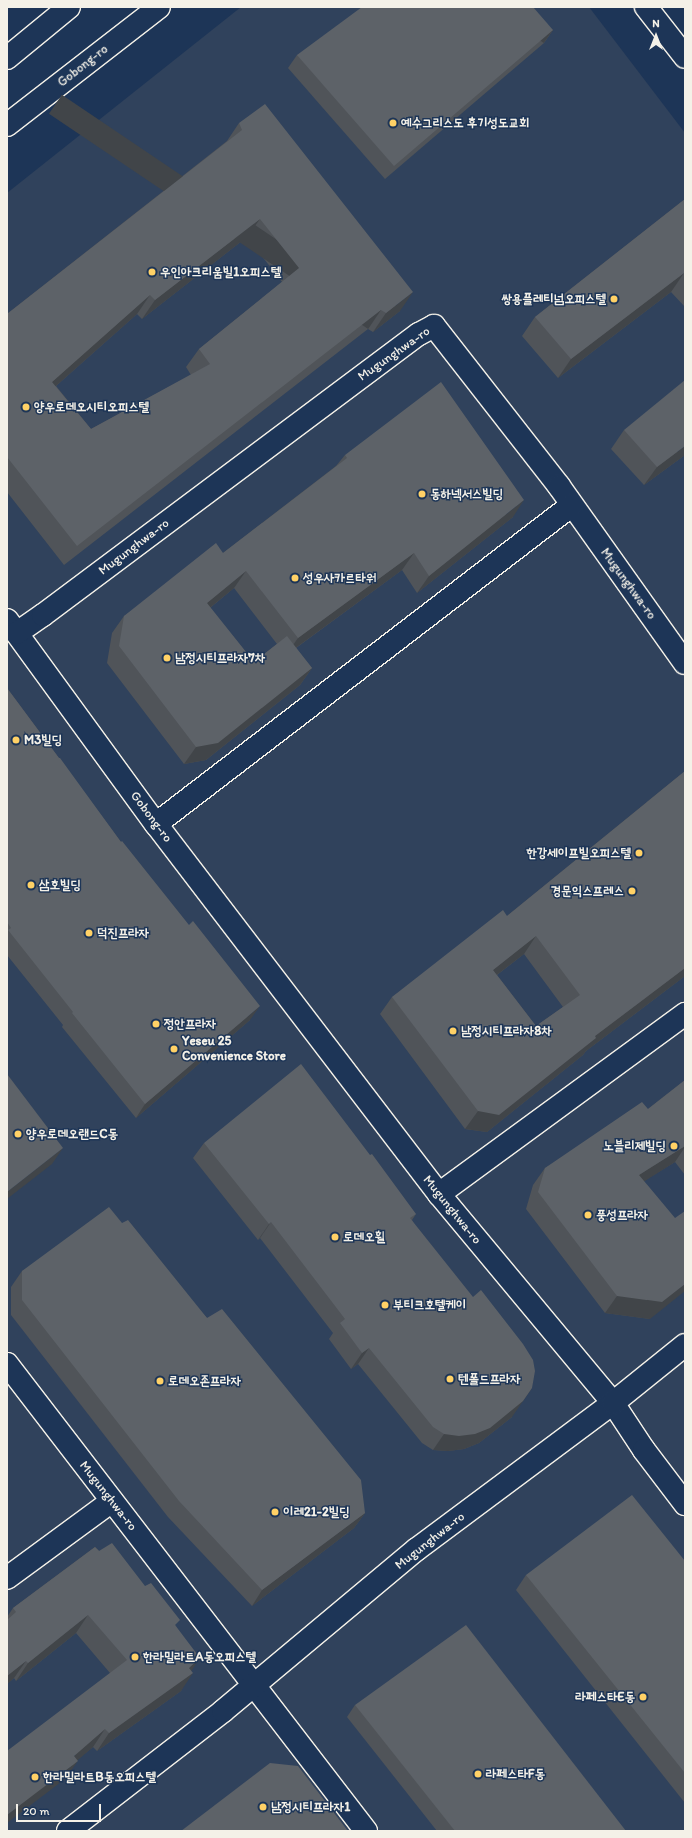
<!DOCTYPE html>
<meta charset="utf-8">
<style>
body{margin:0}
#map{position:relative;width:692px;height:1838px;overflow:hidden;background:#1d3557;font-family:Itim,"Poor Story",sans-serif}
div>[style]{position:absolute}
.built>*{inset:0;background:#30425c}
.roads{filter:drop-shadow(1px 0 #f4f1e8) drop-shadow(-1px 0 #f4f1e8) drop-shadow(0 1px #f4f1e8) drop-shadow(0 -1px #f4f1e8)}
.minor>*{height:22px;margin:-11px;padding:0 11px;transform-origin:11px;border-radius:11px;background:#1d3557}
.secondary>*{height:22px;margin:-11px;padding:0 11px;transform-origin:11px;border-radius:11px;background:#1d3557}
.primary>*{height:22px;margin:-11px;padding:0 11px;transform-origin:11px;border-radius:11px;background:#1d3557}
.wall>*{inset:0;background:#505459}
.shaded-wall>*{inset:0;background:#414549;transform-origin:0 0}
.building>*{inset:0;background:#5d6268}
.dots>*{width:11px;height:11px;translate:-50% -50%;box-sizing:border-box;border:2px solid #1d3557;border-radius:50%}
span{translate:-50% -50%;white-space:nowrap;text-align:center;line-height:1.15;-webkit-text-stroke:3px #1d3557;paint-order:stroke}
.street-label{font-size:13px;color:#f4f1e8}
.poi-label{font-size:13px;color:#f4f1e8;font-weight:700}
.left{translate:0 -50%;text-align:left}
.right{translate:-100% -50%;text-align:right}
.frame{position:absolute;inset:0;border:8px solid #f4f1e8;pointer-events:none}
.north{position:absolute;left:636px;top:16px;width:40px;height:40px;-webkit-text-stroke:3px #1d3557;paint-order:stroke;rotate:0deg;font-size:11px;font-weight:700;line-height:16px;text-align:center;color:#f4f1e8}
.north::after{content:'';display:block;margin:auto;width:14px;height:18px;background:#f4f1e8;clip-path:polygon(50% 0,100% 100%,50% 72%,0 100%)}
.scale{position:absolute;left:16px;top:1804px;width:85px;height:18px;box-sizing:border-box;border:2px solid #f4f1e8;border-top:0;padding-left:5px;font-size:12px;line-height:14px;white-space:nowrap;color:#f4f1e8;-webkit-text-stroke:3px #1d3557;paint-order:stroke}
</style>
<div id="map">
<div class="built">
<div style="clip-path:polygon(241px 7px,589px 7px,685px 133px,685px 1831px,7px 1831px,7px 193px)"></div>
</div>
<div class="roads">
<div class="minor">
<div style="left:7px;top:620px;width:253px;rotate:53.9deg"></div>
<div style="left:156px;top:824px;width:466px;rotate:52.6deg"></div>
<div style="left:439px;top:1194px;width:272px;rotate:50.2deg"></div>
<div style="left:613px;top:1403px;width:56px;rotate:56.6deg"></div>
<div style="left:644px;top:1450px;width:68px;rotate:52.8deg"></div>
<div style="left:17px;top:633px;width:32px;rotate:-35deg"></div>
<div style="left:43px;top:615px;width:469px;rotate:-36.8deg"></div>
<div style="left:419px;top:334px;width:17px;rotate:-28deg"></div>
<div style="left:434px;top:326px;width:203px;rotate:52deg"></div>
<div style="left:559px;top:486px;width:217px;rotate:54.6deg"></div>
<div style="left:156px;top:824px;width:524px;rotate:-37.48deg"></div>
<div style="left:439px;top:1194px;width:305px;rotate:-36.2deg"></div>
<div style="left:7px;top:1364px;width:589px;rotate:52.45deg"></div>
<div style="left:7px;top:1578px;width:130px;rotate:-36.3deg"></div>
</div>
<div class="secondary">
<div style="left:7px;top:58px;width:80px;rotate:-39.4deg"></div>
<div style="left:7px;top:125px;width:192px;rotate:-37.8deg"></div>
<div style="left:68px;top:1831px;width:196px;rotate:-37.7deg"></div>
<div style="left:223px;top:1711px;width:253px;rotate:-39.9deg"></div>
<div style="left:417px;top:1549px;width:244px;rotate:-36.7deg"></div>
<div style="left:613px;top:1403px;width:92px;rotate:-38.9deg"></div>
</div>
<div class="primary">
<div style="left:646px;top:7px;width:63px;rotate:52deg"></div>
</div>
</div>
<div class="wall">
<div style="clip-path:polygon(553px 30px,544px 43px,385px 179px,288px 68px,297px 55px)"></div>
<div style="clip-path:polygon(evenodd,239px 123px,400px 311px,373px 332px,368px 329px,64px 565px,7px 492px,7px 314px,227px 141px,239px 123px,247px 237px,282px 282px,199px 349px,186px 367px,191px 375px,91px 429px,56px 386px,137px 314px,142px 319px,247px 237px)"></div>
<div style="clip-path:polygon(685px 199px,685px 307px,671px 292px,558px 378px,522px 336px,535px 317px)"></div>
<div style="clip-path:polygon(624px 430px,685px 455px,644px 485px,611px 449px)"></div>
<div style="clip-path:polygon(evenodd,345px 455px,513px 517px,417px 593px,402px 570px,296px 648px,312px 668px,300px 685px,206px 760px,184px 764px,107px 663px,112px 633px,124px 616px,223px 553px,336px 466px,345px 455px,234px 588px,277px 644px,254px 662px,210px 608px,234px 588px)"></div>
<div style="clip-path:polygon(7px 688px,121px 842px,250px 1020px,136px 1118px,62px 1027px,63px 1025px,7px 955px)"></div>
<div style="clip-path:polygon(evenodd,685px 771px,685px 976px,586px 1051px,583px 1055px,487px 1132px,465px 1129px,380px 1014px,392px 997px,507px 916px,685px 771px,524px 954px,563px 1007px,536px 1026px,497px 975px,524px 954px)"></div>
<div style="clip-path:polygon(685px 1080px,685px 1175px,675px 1162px,644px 1181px,650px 1319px,605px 1313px,526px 1209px,533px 1185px,545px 1168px,648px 1109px)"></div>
<div style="clip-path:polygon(204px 1143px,416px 1214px,412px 1220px,512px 1417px,479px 1443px,464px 1449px,448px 1451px,433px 1450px,422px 1443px,358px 1364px,351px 1369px,329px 1339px,333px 1333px,260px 1238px,258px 1240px,193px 1158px)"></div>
<div style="clip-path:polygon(122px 1223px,207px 1318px,365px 1513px,354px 1528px,252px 1606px,168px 1517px,11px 1315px,11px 1287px,22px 1271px)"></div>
<div style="clip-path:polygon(95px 1547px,176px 1626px,191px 1671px,181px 1691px,97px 1751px,93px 1747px,77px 1760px,65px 1779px,110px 1673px,76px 1633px,16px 1681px,14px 1678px,7px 1684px,7px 1617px,13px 1608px)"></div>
<div style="clip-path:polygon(685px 1561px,685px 1803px,516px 1590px,526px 1575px)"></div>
<div style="clip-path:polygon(355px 1705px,626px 1831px,437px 1831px,347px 1717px)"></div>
</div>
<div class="shaded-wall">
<div style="left:553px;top:30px;width:16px;height:209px;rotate:125deg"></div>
<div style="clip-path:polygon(260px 219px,247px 237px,142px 319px,155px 300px)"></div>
<div style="clip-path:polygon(684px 273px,671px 292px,558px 378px,571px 359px)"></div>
<div style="clip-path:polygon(413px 292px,400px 311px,373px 332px,386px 313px)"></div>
<div style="clip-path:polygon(150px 295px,137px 314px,39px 401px,52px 382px)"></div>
<div style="left:381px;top:310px;width:23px;height:385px;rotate:124deg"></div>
<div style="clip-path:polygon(685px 446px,685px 455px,644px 485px,657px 467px)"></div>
<div style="clip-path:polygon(524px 500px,513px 517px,417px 593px,429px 576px)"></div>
<div style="clip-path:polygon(414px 553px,402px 570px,286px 655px,298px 638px)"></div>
<div style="clip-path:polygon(246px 571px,234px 588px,195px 620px,207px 603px)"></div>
<div style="clip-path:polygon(312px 668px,300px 685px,206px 760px,184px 764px,196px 747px)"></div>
<div style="clip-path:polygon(536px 936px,524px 954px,481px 987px,493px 970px)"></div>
<div style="clip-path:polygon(685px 968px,685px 976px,586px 1051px,583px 1055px,487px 1132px,465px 1129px,478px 1111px,595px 1036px)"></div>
<div style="clip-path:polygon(260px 1006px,250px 1020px,136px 1118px,145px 1104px)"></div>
<div style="clip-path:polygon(685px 1146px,685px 1147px,675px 1162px,627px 1192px,639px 1175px)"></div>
<div style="clip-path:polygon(63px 1148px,52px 1164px,7px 1199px,7px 1192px)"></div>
<div style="clip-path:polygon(271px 1222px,260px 1238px,258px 1240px,269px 1224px)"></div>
<div style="clip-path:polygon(685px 1284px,685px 1291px,650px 1319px,605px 1313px,617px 1296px)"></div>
<div style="clip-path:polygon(369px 1348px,358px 1364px,351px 1369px,362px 1353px)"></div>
<div style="clip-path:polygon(532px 1388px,512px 1417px,479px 1443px,464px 1449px,448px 1451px,433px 1450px,444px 1434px)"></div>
<div style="clip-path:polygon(365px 1513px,354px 1528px,252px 1606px,262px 1590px)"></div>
<div style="clip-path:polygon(88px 1615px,76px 1633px,16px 1681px,28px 1663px)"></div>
<div style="clip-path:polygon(200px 1658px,188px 1676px,193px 1673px,181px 1691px,97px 1751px,109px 1733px,189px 1668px)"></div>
<div style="clip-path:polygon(26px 1661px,14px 1678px,7px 1684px,7px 1676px)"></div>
<div style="clip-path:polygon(105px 1729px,93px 1747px,65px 1771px,78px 1761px,65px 1779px,7px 1823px,7px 1815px)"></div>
</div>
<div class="building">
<div style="clip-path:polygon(362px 7px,533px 7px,553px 30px,394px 166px,297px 55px)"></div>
<div style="clip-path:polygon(evenodd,265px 104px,413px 292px,386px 313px,381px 310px,77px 546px,7px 457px,7px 314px,242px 130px,239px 123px,265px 104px,260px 219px,299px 268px,199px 349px,210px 364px,91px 429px,52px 382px,150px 295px,155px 300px,260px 219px)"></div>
<div style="clip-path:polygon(685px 199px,685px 274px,684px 273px,571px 359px,535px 317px)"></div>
<div style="clip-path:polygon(685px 380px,685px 446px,657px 467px,624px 430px)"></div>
<div style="clip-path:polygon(441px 382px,524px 500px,429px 576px,414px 553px,298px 638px,246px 571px,207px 603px,254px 662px,287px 636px,312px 668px,218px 743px,196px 747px,119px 646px,124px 616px,216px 543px,223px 553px,347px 458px,345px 455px)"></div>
<div style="clip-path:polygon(7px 688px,59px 758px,60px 758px,121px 842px,122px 841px,189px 925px,193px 921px,260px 1006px,145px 1104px,72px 1013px,73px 1012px,8px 930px,11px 928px,7px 922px)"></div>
<div style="clip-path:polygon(evenodd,685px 771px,685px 968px,595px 1036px,596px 1038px,499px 1115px,478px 1111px,392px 997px,503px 910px,507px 916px,685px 771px,536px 936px,580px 995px,536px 1026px,493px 970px,536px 936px)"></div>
<div style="clip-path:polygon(301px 1064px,370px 1155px,372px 1154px,416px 1214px,410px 1218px,473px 1297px,481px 1290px,523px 1344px,533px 1360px,535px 1371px,532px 1388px,523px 1401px,490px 1428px,475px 1434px,459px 1436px,444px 1434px,433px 1427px,369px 1348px,362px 1353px,340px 1323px,345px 1319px,271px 1222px,269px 1224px,204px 1143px)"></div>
<div style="clip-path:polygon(7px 1074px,63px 1148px,7px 1192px)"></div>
<div style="clip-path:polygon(685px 1080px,685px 1146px,639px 1175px,675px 1218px,685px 1211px,685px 1284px,662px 1302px,617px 1296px,538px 1192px,545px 1168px,642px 1102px,648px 1109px)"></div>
<div style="clip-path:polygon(109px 1207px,122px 1223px,128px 1220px,207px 1318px,222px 1309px,361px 1480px,365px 1513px,262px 1590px,179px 1501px,22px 1300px,22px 1271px)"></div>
<div style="clip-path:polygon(632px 1495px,685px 1561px,685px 1773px,526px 1575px)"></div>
<div style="clip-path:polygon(112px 1543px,145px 1586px,151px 1583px,180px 1620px,175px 1625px,200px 1658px,189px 1668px,193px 1673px,109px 1733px,105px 1729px,74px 1756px,78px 1761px,7px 1815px,7px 1751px,127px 1660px,88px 1615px,28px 1663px,26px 1661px,7px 1676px,7px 1620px,16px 1612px,13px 1608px,95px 1547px,99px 1551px)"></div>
<div style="clip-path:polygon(466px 1625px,626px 1831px,455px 1831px,355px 1705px)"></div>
<div style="clip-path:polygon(270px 1763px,298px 1766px,348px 1831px,181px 1831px)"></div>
</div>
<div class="dots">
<div style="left:393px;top:123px;background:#ffd166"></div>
<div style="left:152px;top:272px;background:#ffd166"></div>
<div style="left:614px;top:299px;background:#ffd166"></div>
<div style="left:26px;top:407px;background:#ffd166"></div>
<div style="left:422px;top:494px;background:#ffd166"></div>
<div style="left:295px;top:578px;background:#ffd166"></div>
<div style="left:167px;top:658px;background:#ffd166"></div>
<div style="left:16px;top:740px;background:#ffd166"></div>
<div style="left:639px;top:853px;background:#ffd166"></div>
<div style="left:31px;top:885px;background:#ffd166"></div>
<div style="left:632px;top:891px;background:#ffd166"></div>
<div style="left:89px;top:933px;background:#ffd166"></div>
<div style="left:156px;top:1024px;background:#ffd166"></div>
<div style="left:453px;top:1031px;background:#ffd166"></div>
<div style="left:174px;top:1049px;background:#ffd166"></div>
<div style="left:18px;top:1134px;background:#ffd166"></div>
<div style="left:674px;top:1146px;background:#ffd166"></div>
<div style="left:588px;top:1215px;background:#ffd166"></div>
<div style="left:335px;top:1237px;background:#ffd166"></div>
<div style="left:385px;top:1305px;background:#ffd166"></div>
<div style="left:450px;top:1379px;background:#ffd166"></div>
<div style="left:160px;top:1381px;background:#ffd166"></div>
<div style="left:275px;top:1512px;background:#ffd166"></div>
<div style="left:135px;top:1657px;background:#ffd166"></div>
<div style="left:643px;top:1697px;background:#ffd166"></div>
<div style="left:478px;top:1774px;background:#ffd166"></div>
<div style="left:35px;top:1777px;background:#ffd166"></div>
<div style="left:263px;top:1807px;background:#ffd166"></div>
</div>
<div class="street-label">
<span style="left:83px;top:66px;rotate:-38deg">Gobong-ro</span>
<span style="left:394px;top:354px;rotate:-35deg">Mugunghwa-ro</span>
<span style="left:134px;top:547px;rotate:-37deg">Mugunghwa-ro</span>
<span style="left:628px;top:584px;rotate:54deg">Mugunghwa-ro</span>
<span style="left:151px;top:817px;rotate:53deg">Gobong-ro</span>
<span style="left:452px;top:1210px;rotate:51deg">Mugunghwa-ro</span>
<span style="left:108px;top:1496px;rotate:52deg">Mugunghwa-ro</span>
<span style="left:430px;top:1541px;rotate:-38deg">Mugunghwa-ro</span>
</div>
<div class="poi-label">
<span class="left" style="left:401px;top:123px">예수그리스도 후기성도교회</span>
<span class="left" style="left:160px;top:272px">우인아크리움빌1오피스텔</span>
<span class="right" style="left:606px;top:299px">쌍용플레티넘오피스텔</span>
<span class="left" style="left:34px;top:407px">양우로데오시티오피스텔</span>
<span class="left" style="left:430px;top:494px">동하넥서스빌딩</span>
<span class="left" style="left:303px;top:578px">성우사카르타워</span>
<span class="left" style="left:175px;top:658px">남정시티프라자7차</span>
<span class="left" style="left:24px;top:740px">M3빌딩</span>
<span class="right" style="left:631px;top:853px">한강세이프빌오피스텔</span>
<span class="left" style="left:39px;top:885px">삼호빌딩</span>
<span class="right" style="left:624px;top:891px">경문익스프레스</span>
<span class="left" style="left:97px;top:933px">덕진프라자</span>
<span class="left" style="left:164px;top:1024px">정안프라자</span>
<span class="left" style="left:461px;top:1031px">남정시티프라자8차</span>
<span class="left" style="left:182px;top:1049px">Yeseu 25<br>Convenience Store</span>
<span class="left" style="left:26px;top:1134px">양우로데오랜드C동</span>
<span class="right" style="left:666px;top:1146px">노블리제빌딩</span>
<span class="left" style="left:596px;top:1215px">풍성프라자</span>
<span class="left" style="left:343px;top:1237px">로데오휠</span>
<span class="left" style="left:393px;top:1305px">부티크호텔케이</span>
<span class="left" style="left:458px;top:1379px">텐폴드프라자</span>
<span class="left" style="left:168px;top:1381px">로데오존프라자</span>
<span class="left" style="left:283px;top:1512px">이레21-2빌딩</span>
<span class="left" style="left:143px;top:1657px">한라밀라트A동오피스텔</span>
<span class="right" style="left:635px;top:1697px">라페스타E동</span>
<span class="left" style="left:486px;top:1774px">라페스타F동</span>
<span class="left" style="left:43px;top:1777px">한라밀라트B동오피스텔</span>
<span class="left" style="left:271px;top:1807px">남정시티프라자1</span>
</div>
<div class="frame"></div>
<div class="north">N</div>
<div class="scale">20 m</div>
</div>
